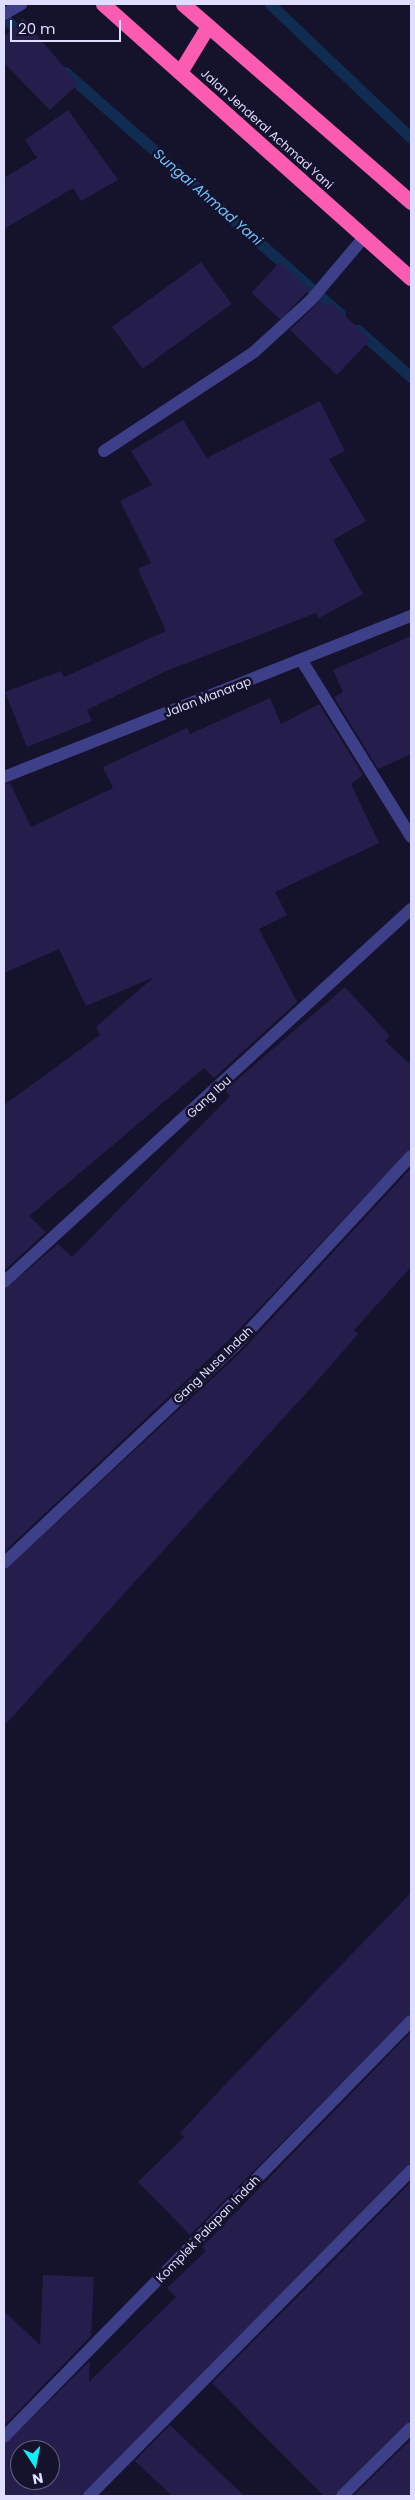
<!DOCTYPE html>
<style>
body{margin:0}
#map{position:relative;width:415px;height:2500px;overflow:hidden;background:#15122c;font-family:Poppins,sans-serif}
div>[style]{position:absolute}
.stream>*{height:11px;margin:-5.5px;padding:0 5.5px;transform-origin:5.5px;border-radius:5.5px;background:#102c51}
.building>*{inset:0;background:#251e4c;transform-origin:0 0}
.minor>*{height:12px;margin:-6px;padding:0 6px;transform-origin:6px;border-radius:6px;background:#3e3f89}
.highway>*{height:15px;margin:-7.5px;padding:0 7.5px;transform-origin:7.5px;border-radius:7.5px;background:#fb5bb1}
span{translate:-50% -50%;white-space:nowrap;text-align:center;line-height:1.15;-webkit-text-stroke:5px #15122c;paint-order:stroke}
.street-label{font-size:12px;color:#dfddfe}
.water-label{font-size:14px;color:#6ec2fc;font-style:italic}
.frame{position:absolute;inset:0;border:5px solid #dfddfe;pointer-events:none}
.north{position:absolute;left:10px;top:2440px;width:50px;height:50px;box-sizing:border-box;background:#15122c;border:1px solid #666380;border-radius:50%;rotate:169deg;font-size:14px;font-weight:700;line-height:20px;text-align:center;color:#dfddfe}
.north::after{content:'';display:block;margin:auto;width:18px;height:22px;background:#0eeffa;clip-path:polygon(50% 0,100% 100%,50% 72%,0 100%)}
.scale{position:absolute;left:10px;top:20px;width:111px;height:22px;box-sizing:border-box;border:2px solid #dfddfe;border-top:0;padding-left:6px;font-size:15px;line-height:18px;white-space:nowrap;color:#dfddfe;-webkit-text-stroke:4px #15122c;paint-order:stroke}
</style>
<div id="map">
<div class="stream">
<div style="left:270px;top:4px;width:195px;rotate:43.5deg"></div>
<div style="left:4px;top:18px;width:28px;rotate:42deg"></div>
<div style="left:65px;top:72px;width:366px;rotate:41.3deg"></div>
<div style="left:358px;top:330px;width:71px;rotate:41.6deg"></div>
</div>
<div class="building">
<div style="clip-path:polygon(23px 18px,78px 84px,50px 110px,4px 63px,4px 37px)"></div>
<div style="clip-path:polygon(68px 110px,118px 180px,81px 201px,73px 188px,4px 229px,4px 178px,37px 158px,25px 140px)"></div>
<div style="left:201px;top:262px;width:52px;height:110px;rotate:54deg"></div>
<div style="left:280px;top:262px;width:40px;height:42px;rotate:43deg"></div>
<div style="clip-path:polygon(321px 300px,327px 306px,331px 302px,370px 340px,337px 375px,290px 330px)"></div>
<div style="clip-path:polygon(320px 401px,345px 451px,329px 459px,366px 521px,333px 540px,363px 594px,319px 618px,316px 613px,166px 671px,87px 710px,92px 721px,27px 747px,5px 692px,61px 671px,64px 677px,166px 631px,138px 569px,151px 563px,120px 501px,152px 485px,131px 451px,183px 420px,207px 458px)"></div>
<div style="clip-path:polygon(411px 636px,411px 754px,378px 769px,334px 697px,343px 692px,333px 670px)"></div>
<div style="clip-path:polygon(270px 698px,281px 724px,319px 704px,363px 775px,351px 784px,379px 843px,275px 892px,287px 915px,259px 929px,297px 1002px,214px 1078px,204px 1068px,29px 1216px,46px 1232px,4px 1271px,4px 1105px,100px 1035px,96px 1027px,154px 977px,86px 1006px,59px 949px,4px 973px,4px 785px,10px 783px,31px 827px,113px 788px,103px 767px,187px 728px,190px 734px)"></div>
<div style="clip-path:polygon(345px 987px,390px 1036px,385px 1041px,411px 1065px,411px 1148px,229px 1340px,4px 1552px,4px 1290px,58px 1244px,72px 1257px,230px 1096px,225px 1090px)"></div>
<div style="clip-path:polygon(411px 1168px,411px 1267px,354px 1330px,358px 1334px,318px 1380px,4px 1726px,4px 1571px,241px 1352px)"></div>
<div style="clip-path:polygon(411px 1893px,411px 2013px,190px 2235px,138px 2182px,184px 2137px,180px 2133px,221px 2089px)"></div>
<div style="clip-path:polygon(evenodd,411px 2032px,411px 2163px,81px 2496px,4px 2496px,4px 2445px,90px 2361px,89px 2382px,176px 2297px,167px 2288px,206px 2251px,202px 2247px,411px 2032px,20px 2450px,50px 2450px,50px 2480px,20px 2480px,20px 2450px)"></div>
<div style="clip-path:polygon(411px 2182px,411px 2420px,334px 2496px,324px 2496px,212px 2383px)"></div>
<div style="clip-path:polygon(43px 2275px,94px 2277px,91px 2336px,4px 2426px,4px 2311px,40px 2345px)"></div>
<div style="clip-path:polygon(170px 2425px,244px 2496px,172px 2496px,135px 2461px)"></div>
<div style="clip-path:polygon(411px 2439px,411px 2496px,353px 2496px)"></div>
</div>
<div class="minor">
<div style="left:4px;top:14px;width:20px;rotate:-30deg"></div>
<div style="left:104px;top:451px;width:180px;rotate:-33.4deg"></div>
<div style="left:254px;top:352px;width:77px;rotate:-42.4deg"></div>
<div style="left:311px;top:300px;width:84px;rotate:-49.8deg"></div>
<div style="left:302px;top:661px;width:207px;rotate:58.2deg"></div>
<div style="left:4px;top:777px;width:438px;rotate:-21.6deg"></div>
<div style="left:4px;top:1282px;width:552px;rotate:-42.5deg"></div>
<div style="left:4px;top:1563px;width:317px;rotate:-43.2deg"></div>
<div style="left:235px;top:1346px;width:259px;rotate:-47.2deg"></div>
<div style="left:4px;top:2437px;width:582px;rotate:-45.63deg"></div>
<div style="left:89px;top:2496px;width:458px;rotate:-45.3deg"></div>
<div style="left:342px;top:2496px;width:97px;rotate:-44.6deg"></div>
</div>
<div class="highway">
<div style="left:103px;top:4px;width:412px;rotate:41.7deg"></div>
<div style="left:183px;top:4px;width:302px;rotate:41deg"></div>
<div style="left:180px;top:72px;width:54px;rotate:-58.7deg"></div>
</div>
<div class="street-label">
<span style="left:267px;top:129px;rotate:42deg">Jalan Jenderal Achmad Yani</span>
<span style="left:208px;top:697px;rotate:-21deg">Jalan Manarap</span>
<span style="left:209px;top:1097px;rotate:-43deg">Gang Ibu</span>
<span style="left:213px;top:1365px;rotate:-44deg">Gang Nusa Indah</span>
<span style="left:208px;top:2229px;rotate:-46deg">Komplek Palapan Indah</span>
</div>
<div class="water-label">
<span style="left:208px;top:197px;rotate:41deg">Sungai Ahmad Yani</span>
</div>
<div class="frame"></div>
<div class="north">N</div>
<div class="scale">20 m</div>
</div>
